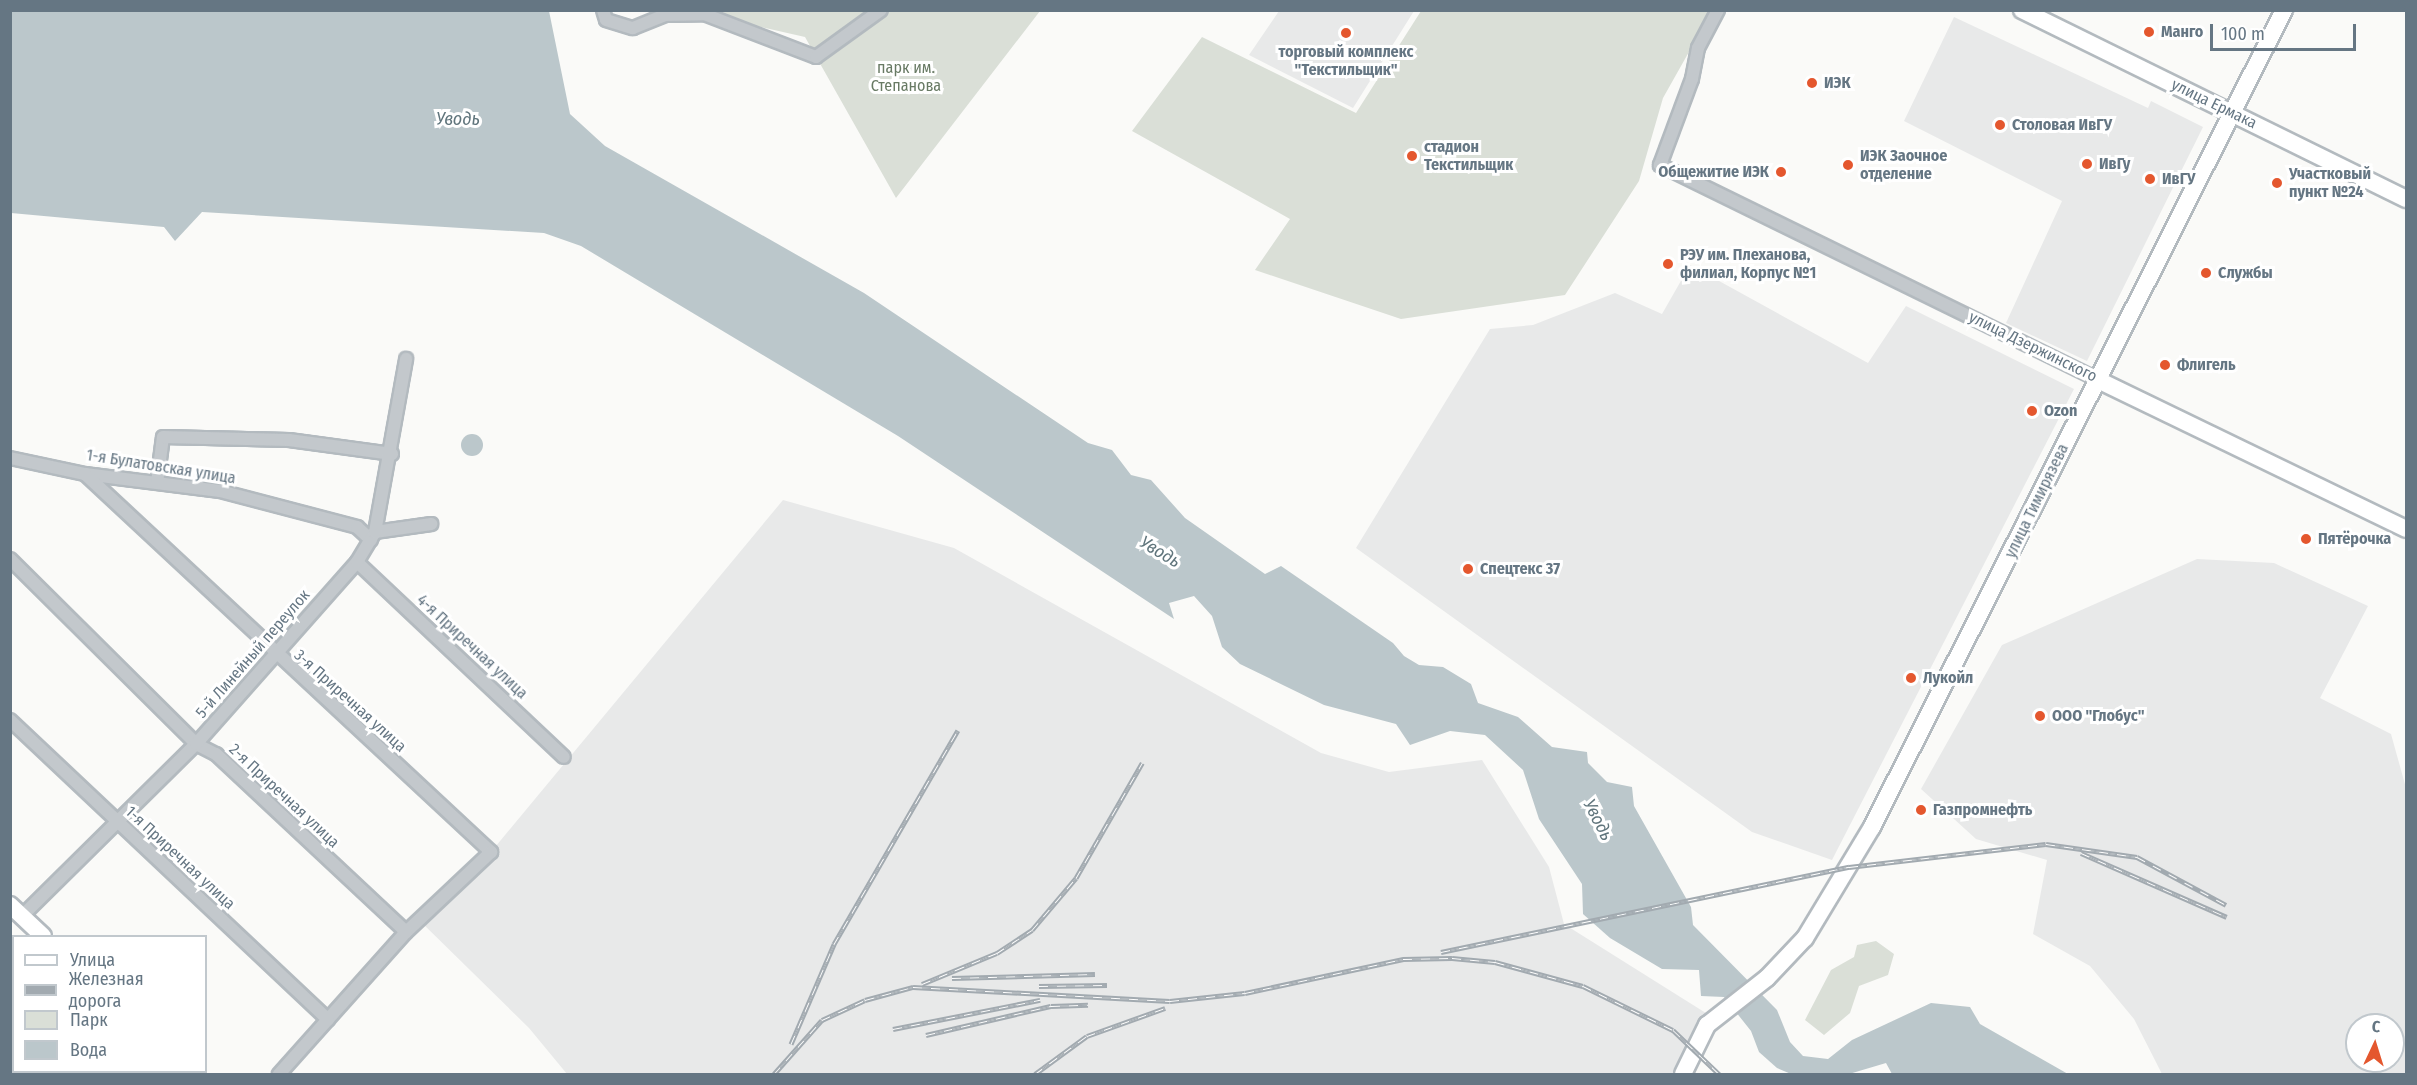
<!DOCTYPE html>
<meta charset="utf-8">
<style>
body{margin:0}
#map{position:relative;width:2417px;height:1085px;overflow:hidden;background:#fafaf8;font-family:"Fira Sans Condensed",sans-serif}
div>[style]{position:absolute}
.built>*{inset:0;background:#e8e9e9}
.green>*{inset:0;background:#dadfd7}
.water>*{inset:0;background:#bbc7cb}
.round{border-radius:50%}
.roads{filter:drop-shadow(2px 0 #b3babf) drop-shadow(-2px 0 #b3babf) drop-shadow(0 2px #b3babf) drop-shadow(0 -2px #b3babf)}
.street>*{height:12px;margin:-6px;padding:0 6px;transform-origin:6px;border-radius:6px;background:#c3c8cc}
.secondary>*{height:16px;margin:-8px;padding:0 8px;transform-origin:8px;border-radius:8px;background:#fff}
.rail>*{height:5px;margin-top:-2.5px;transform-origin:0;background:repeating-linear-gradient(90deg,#fff 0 9px,#a2aab0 0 18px);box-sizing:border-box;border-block:2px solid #a2aab0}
.dots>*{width:16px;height:16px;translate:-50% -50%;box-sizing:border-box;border:3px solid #fff;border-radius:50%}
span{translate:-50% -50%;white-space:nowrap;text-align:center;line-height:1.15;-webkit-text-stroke:6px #fff;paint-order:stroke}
.poi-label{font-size:16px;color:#657683;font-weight:700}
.left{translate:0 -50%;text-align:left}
.right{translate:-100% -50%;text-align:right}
.park-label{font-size:16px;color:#687a64}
.street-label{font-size:16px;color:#657683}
.water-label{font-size:18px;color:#60757c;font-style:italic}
.frame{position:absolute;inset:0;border:12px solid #657683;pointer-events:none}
.legend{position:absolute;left:12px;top:935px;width:195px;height:138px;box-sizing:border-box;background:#fff;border:2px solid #c1c8cd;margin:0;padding:8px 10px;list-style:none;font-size:18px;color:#657683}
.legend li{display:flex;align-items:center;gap:12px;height:30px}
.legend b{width:30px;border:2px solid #c1c8cd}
.north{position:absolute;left:2345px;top:1013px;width:60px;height:60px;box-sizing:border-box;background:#fff;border:2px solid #c1c8cd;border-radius:50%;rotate:4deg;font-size:16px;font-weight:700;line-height:24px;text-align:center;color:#657683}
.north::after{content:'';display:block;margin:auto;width:21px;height:27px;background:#e4572e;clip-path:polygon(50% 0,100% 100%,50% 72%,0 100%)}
.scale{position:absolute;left:2210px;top:24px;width:146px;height:27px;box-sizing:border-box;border:3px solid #657683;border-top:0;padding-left:8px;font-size:18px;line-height:21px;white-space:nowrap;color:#657683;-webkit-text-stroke:4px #fff;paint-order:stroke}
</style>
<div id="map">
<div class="built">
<div style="clip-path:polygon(1279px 11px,1279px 10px,1414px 11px,1353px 108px,1249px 55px)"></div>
<div style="clip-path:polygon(1954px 17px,2148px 108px,2151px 101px,2203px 127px,2087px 361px,2006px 323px,2062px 201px,1904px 121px)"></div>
<div style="clip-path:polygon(1690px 265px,1868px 363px,1906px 306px,2074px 389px,1832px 860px,1752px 832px,1356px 548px,1490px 329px,1533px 325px,1615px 293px,1662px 314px)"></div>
<div style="clip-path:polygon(783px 500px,954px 548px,1321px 753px,1389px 772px,1482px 760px,1549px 867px,1564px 924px,1709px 1015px,1680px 1074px,567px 1074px,529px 1028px,420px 921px,491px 852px)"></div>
<div style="clip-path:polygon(evenodd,2197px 559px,2274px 563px,2368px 606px,2320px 698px,2391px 734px,2406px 788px,2406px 1074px,2162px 1074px,2134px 1019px,2090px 966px,2033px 934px,2047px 860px,1976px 839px,1921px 789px,2002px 645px,2197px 559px,2357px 1025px,2393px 1025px,2393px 1061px,2357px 1061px,2357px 1025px)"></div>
</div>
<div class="green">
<div style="clip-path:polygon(711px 11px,1040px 11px,896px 198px,805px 37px,725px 19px)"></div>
<div style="clip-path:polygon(1421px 11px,1712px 11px,1663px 98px,1639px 181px,1565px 295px,1401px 319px,1255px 270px,1290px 219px,1132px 131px,1202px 37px,1356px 113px)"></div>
<div style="clip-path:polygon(1876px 941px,1894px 954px,1888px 975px,1859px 986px,1850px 1013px,1824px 1035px,1805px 1020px,1831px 970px,1854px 957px,1857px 945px)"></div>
</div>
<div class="water">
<div style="clip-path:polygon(10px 11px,549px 11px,570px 114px,605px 146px,864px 293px,1088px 443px,1112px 450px,1131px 475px,1151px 480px,1185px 518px,1265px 574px,1281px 566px,1393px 643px,1404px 656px,1419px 665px,1443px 667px,1471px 684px,1478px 703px,1518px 717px,1552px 747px,1587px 752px,1588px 763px,1607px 782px,1632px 787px,1634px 806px,1691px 907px,1693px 925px,1777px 1010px,1790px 1042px,1803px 1056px,1828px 1059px,1852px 1040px,1931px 1003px,1970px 1007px,1980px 1024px,2068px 1074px,1892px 1074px,1886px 1063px,1849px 1074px,1791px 1074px,1777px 1068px,1759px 1052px,1751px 1031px,1724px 997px,1701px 996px,1699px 970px,1662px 969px,1610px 938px,1583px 914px,1582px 884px,1539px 819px,1523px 770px,1485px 735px,1450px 731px,1410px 745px,1396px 724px,1324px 705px,1240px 664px,1222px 647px,1212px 616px,1194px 596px,1169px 603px,1174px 619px,898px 436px,581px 246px,544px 233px,202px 212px,175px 241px,164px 227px,11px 213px)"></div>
<div class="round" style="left:461px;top:434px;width:22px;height:22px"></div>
</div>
<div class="roads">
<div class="street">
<div style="left:603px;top:10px;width:10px;rotate:73deg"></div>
<div style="left:606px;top:20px;width:28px;rotate:17deg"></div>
<div style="left:633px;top:28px;width:35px;rotate:-22deg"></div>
<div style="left:665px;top:15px;width:39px;rotate:-1deg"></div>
<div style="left:704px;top:14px;width:120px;rotate:21deg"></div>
<div style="left:816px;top:57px;width:80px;rotate:-35.9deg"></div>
<div style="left:1718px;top:10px;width:43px;rotate:117.8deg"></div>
<div style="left:1698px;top:48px;width:32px;rotate:101deg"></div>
<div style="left:1692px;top:79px;width:92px;rotate:110.4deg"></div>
<div style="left:1660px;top:165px;width:488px;rotate:26.1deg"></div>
<div style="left:10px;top:458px;width:77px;rotate:12deg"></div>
<div style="left:85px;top:474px;width:136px;rotate:7.2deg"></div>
<div style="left:220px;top:491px;width:142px;rotate:14.7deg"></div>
<div style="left:357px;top:527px;width:19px;rotate:43deg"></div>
<div style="left:85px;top:474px;width:555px;rotate:42.95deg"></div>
<div style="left:491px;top:852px;width:117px;rotate:136.7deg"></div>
<div style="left:406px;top:932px;width:191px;rotate:131.8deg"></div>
<div style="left:157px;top:483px;width:46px;rotate:-82.6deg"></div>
<div style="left:163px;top:437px;width:126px;rotate:1.4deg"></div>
<div style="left:289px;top:440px;width:104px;rotate:7.7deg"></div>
<div style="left:375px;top:532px;width:57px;rotate:-8.1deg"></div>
<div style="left:10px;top:559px;width:262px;rotate:44.8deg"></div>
<div style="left:196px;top:744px;width:22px;rotate:27deg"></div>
<div style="left:216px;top:754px;width:260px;rotate:43.1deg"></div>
<div style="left:357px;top:562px;width:284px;rotate:43.3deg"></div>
<div style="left:10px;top:720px;width:437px;rotate:43.3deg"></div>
<div style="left:22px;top:916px;width:245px;rotate:-44.7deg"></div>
<div style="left:196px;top:744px;width:243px;rotate:-48.5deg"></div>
<div style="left:357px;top:562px;width:35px;rotate:-59deg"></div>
<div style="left:375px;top:532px;width:176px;rotate:-79.8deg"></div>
</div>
<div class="secondary">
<div style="left:2022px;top:10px;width:428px;rotate:26.2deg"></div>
<div style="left:2098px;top:380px;width:342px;rotate:25.8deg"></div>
<div style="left:10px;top:905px;width:45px;rotate:43.2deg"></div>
<div style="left:178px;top:1072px;width:4px;rotate:34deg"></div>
<div style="left:1683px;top:1074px;width:55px;rotate:-63.9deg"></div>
<div style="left:1707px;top:1025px;width:76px;rotate:-38.1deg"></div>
<div style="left:1767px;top:978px;width:55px;rotate:-46.5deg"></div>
<div style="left:1805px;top:938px;width:130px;rotate:-58.9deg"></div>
<div style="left:1872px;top:827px;width:915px;rotate:-63.24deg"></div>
</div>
</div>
<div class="rail">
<div style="left:2081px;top:853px;width:159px;rotate:23.7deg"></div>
<div style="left:1441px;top:952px;width:417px;rotate:-11.8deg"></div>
<div style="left:1849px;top:867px;width:198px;rotate:-6.7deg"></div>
<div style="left:2046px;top:844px;width:92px;rotate:8.1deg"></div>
<div style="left:2137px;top:857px;width:101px;rotate:28.3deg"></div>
<div style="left:952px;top:978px;width:143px;rotate:-1.6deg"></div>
<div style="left:922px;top:984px;width:81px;rotate:-22.5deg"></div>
<div style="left:997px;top:953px;width:42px;rotate:-33.3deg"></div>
<div style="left:1032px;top:930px;width:68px;rotate:-49.8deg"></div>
<div style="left:1076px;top:878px;width:133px;rotate:-60.1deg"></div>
<div style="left:1039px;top:986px;width:68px;rotate:-0.8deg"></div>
<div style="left:893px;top:1029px;width:150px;rotate:-11.2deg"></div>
<div style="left:926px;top:1035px;width:128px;rotate:-13.1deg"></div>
<div style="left:1051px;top:1006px;width:37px;rotate:-2deg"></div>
<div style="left:791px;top:1044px;width:109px;rotate:-66.7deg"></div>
<div style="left:834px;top:944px;width:247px;rotate:-59.9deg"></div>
<div style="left:774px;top:1074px;width:72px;rotate:-48.4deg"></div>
<div style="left:822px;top:1020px;width:47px;rotate:-24.9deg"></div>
<div style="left:865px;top:1000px;width:50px;rotate:-15.2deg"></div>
<div style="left:913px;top:987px;width:257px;rotate:3.1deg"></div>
<div style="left:1170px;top:1001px;width:75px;rotate:-6.1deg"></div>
<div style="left:1245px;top:993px;width:162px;rotate:-12.1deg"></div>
<div style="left:1403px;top:959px;width:49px;rotate:-1.2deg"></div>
<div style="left:1452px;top:958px;width:43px;rotate:5.3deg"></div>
<div style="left:1495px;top:962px;width:91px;rotate:15.3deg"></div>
<div style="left:1583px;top:986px;width:100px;rotate:26.1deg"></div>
<div style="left:1673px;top:1030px;width:64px;rotate:43.7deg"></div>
<div style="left:1035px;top:1074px;width:64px;rotate:-36.2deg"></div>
<div style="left:1087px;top:1036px;width:83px;rotate:-19.7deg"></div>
</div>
<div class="dots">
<div style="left:2149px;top:32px;background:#e4572e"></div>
<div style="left:1346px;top:33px;background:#e4572e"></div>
<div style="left:1812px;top:83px;background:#e4572e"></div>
<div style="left:2000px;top:125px;background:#e4572e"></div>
<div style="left:1412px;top:156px;background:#e4572e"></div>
<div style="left:2087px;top:164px;background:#e4572e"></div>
<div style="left:1848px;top:165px;background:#e4572e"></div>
<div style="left:1781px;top:172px;background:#e4572e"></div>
<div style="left:2150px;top:179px;background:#e4572e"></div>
<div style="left:2277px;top:183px;background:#e4572e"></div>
<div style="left:1668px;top:264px;background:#e4572e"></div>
<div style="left:2206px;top:273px;background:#e4572e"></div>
<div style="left:2165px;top:365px;background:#e4572e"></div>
<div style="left:2032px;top:411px;background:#e4572e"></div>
<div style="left:2306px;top:539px;background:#e4572e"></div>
<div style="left:1468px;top:569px;background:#e4572e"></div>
<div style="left:1911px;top:678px;background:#e4572e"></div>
<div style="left:2040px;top:716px;background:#e4572e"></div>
<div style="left:1921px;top:810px;background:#e4572e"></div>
</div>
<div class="poi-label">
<span class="left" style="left:2161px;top:32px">Манго</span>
<span style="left:1346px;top:61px">торговый комплекс<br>"Текстильщик"</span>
<span class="left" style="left:1824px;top:83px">ИЭК</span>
<span class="left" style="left:2012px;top:125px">Столовая ИвГУ</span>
<span class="left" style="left:1424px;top:156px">стадион<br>Текстильщик</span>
<span class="left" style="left:1860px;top:165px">ИЭК Заочное<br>отделение</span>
<span class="left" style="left:2099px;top:164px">ИвГу</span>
<span class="right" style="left:1769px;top:172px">Общежитие ИЭК</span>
<span class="left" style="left:2289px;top:183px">Участковый<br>пункт №24</span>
<span class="left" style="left:2162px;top:179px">ИвГУ</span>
<span class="left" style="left:1680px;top:264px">РЭУ им. Плеханова,<br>филиал, Корпус №1</span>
<span class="left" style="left:2218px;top:273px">Службы</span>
<span class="left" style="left:2177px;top:365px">Флигель</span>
<span class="left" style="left:2044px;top:411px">Ozon</span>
<span class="left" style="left:2318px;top:539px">Пятёрочка</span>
<span class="left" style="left:1480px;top:569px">Спецтекс 37</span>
<span class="left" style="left:1923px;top:678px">Лукойл</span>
<span class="left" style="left:2052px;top:716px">ООО "Глобус"</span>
<span class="left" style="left:1933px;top:810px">Газпромнефть</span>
</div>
<div class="park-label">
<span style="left:906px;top:77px">парк им.<br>Степанова</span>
</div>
<div class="street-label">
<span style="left:2214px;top:104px;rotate:26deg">улица Ермака</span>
<span style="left:2033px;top:347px;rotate:26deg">улица Дзержинского</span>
<span style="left:161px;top:467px;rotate:9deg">1-я Булатовская улица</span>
<span style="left:2037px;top:501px;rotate:-64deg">улица Тимирязева</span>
<span style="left:472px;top:647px;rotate:43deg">4-я Приречная улица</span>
<span style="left:253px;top:654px;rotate:-49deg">5-й Линейный переулок</span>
<span style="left:350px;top:701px;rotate:42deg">3-я Приречная улица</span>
<span style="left:284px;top:796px;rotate:43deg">2-я Приречная улица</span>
<span style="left:180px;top:858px;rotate:43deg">1-я Приречная улица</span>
</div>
<div class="water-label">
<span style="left:458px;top:119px">Уводь</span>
<span style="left:1160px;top:552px;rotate:31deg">Уводь</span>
<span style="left:1598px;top:820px;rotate:63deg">Уводь</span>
</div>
<div class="frame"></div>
<ul class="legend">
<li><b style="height:8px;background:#fff"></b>Улица</li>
<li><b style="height:8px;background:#a2aab0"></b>Железная дорога</li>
<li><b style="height:16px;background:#dadfd7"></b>Парк</li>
<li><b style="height:16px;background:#bbc7cb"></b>Вода</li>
</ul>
<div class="north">С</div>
<div class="scale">100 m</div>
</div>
